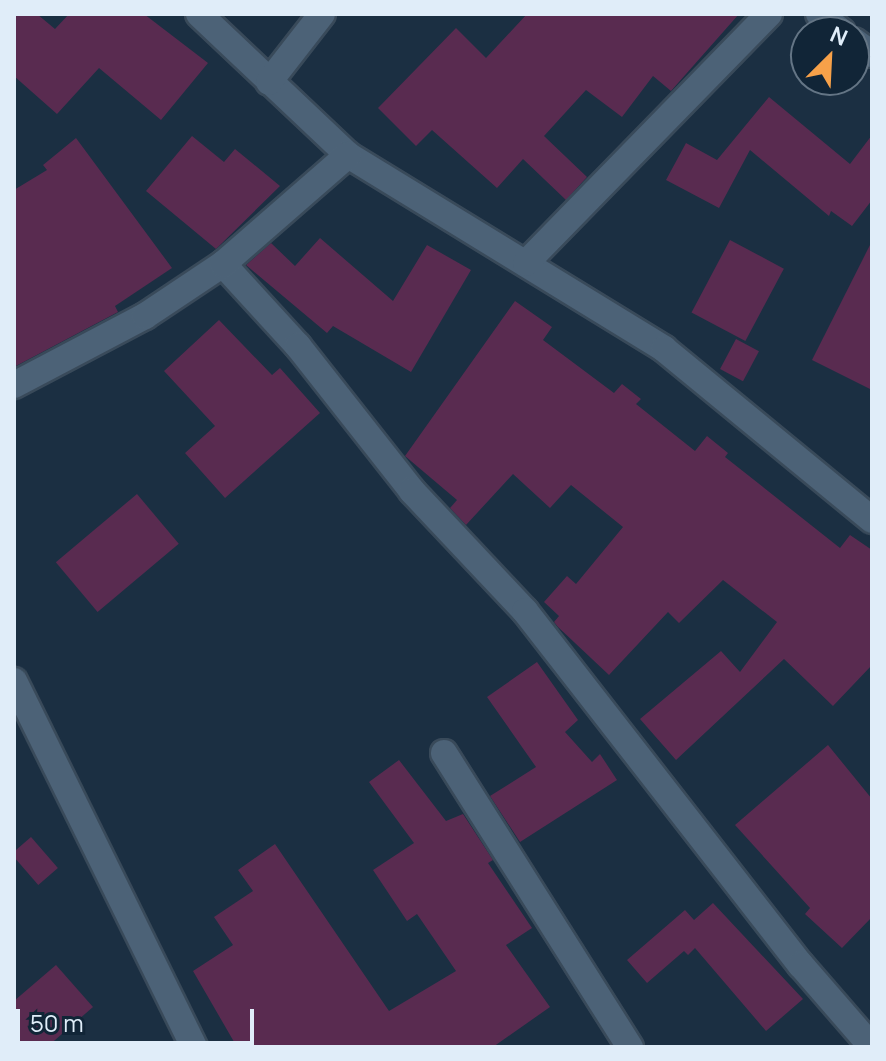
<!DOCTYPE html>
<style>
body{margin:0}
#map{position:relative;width:886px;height:1061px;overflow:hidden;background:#1b2f42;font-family:Manrope,sans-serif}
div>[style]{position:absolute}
.building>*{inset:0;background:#592b50;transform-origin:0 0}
.roads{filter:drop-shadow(2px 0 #394a5a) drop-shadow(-2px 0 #394a5a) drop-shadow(0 2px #394a5a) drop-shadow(0 -2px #394a5a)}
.street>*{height:26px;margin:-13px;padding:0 13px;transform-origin:13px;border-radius:13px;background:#4c6277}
span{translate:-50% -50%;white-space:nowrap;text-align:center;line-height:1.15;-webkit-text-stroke:8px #112537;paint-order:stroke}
.frame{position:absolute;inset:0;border:16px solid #e0edf9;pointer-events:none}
.north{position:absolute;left:790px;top:16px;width:80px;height:80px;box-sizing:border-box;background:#112537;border:2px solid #647585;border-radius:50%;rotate:24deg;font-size:22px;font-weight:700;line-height:32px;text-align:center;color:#e0edf9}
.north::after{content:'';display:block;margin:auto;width:28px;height:36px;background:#f7a149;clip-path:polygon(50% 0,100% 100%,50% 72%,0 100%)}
.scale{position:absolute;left:16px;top:1009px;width:238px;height:36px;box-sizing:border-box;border:4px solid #e0edf9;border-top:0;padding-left:10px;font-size:24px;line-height:28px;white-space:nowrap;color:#e0edf9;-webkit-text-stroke:6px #112537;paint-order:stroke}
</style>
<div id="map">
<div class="building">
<div style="clip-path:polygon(14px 14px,37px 14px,55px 29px,69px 14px,144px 14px,208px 63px,161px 120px,99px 68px,57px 114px,14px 76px)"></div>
<div style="clip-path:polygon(527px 14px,739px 14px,671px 91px,653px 76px,622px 117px,586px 90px,544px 136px,587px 177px,566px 200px,523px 159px,497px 188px,432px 130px,416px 146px,378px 108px,456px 28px,486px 58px)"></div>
<div style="clip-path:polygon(769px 97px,850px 164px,872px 135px,872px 200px,852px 226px,831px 211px,829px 216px,750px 150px,719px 208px,666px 180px,686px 143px,717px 160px)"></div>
<div style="clip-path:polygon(192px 136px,224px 162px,235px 149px,280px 186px,216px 249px,146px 191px)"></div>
<div style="clip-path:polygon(76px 138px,172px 268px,115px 306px,118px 312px,14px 367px,14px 190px,47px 170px,43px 165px)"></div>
<div style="clip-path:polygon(320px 238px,393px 301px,427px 245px,471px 270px,411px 372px,333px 326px,327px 333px,246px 265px,271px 243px,295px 266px)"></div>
<div style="left:730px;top:240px;width:61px;height:82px;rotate:28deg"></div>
<div style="clip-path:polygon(872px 241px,872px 390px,812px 360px)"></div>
<div style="clip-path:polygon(515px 301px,552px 327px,543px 340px,614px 393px,622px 384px,641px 399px,636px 404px,695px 451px,707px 436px,728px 453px,725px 457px,840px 548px,850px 535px,872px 550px,872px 665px,833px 706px,784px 659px,676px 760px,640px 719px,721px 651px,740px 672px,777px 622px,723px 580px,679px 623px,668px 612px,609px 675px,558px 627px,554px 622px,559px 616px,544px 602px,567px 576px,576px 584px,623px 527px,571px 485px,550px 508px,513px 474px,466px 525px,450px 508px,457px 500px,405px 456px)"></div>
<div style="clip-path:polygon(219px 320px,272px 375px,280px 368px,320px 413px,225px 498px,185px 453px,215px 426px,164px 371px)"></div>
<div style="left:736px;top:339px;width:26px;height:34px;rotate:28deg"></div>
<div style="left:137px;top:494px;width:65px;height:106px;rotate:50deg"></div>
<div style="clip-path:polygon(537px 662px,578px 720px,565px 732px,592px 762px,600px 754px,617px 780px,520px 842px,490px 796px,536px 767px,487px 697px)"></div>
<div style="clip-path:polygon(828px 745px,872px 799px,872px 917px,842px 948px,805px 914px,810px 908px,735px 825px)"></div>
<div style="clip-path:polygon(399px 760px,446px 821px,463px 814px,493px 860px,488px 863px,532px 928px,506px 945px,550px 1007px,493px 1047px,237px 1047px,193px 971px,233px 945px,214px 917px,253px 891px,238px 870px,275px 844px,389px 1011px,456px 971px,417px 914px,407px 921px,373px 870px,414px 843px,369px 782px)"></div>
<div style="left:31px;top:837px;width:41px;height:26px;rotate:49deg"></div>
<div style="clip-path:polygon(713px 903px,803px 999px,766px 1031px,695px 948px,688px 955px,684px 951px,647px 983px,627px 960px,685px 910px,694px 920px)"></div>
<div style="clip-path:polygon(56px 965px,93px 1007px,47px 1047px,14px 1047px,14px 1001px)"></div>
</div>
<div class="roads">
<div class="street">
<div style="left:199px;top:14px;width:205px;rotate:43.4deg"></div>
<div style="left:348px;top:155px;width:371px;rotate:31.5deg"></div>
<div style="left:664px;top:349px;width:269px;rotate:39.4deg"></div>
<div style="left:819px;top:14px;width:29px;rotate:38deg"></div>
<div style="left:854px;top:41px;width:22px;rotate:36deg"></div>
<div style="left:269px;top:82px;width:86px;rotate:-52.1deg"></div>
<div style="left:526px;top:263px;width:348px;rotate:-45.7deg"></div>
<div style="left:223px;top:264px;width:111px;rotate:47.6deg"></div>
<div style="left:298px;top:346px;width:184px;rotate:51.8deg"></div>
<div style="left:412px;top:491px;width:165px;rotate:46.7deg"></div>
<div style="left:525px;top:611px;width:449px;rotate:52.1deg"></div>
<div style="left:801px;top:965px;width:108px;rotate:49.1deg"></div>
<div style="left:14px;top:385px;width:148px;rotate:-27.8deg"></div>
<div style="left:145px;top:316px;width:94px;rotate:-33.7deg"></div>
<div style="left:223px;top:264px;width:166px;rotate:-41.1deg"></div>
<div style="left:14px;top:681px;width:408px;rotate:63.8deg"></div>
<div style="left:444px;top:753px;width:348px;rotate:57.7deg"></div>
</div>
</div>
<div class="frame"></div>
<div class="north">N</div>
<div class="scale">50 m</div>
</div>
